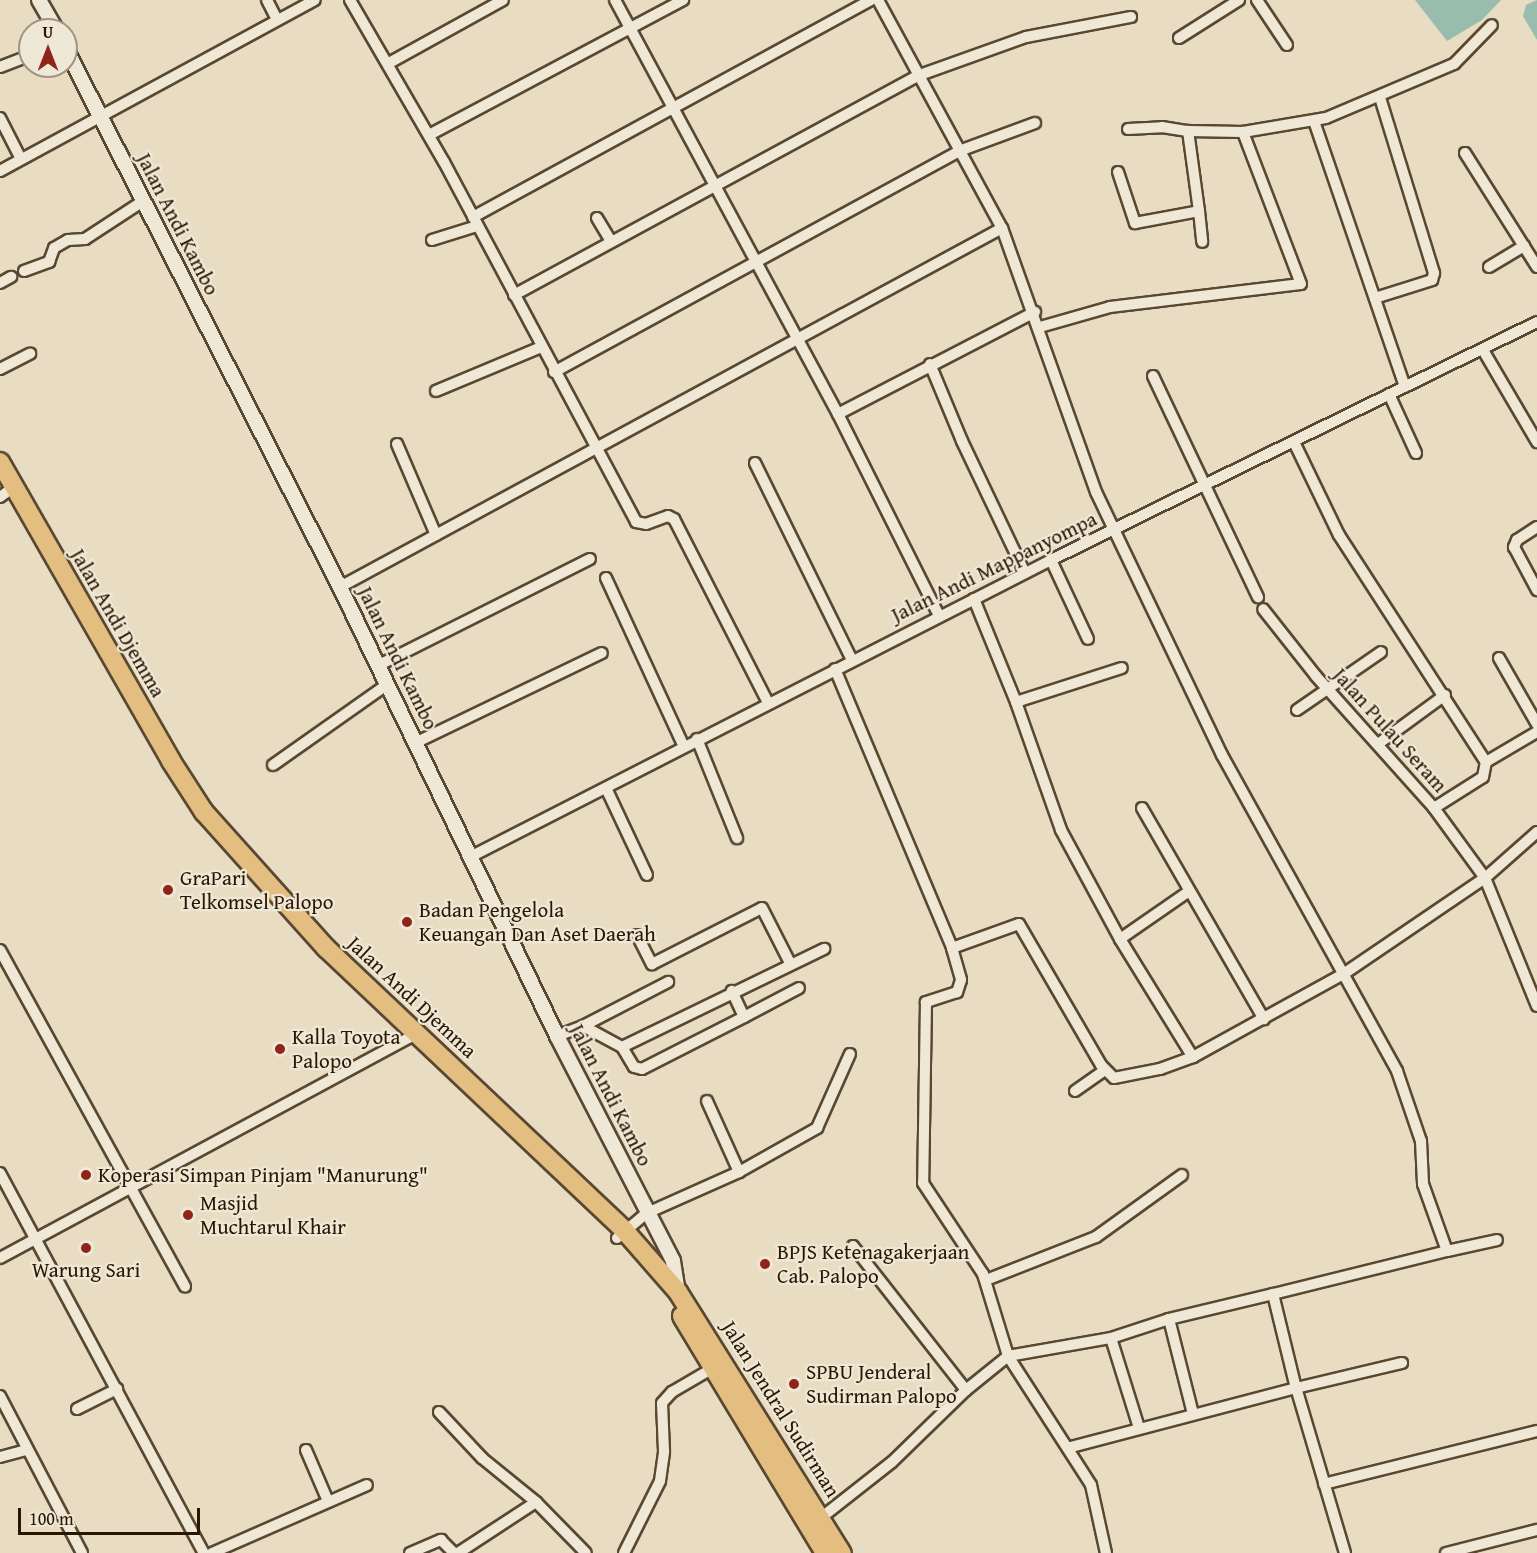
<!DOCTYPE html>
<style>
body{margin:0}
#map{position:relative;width:1537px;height:1553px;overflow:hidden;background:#e8dcc2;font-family:"Gentium Book Plus",serif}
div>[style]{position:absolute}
.water>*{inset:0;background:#98bcae}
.roads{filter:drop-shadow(2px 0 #594831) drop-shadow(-2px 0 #594831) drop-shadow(0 2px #594831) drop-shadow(0 -2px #594831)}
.street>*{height:10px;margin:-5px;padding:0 5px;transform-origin:5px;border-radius:5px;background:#f0e8d7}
.secondary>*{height:14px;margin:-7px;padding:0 7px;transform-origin:7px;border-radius:7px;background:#f0e8d7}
.highway>*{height:18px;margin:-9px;padding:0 9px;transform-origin:9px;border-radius:9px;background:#e4be81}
.dots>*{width:16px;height:16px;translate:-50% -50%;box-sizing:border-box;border:3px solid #f0e8d7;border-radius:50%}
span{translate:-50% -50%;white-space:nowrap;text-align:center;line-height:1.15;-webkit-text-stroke:4.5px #f0e8d7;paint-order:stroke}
.street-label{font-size:21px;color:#291701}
.poi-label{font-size:21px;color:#291701}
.left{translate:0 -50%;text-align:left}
.north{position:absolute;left:18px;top:18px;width:60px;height:60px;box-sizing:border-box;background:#f0e8d7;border:2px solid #a09481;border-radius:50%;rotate:0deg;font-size:16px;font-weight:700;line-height:24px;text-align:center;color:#291701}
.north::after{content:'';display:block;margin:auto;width:21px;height:27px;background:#8f2418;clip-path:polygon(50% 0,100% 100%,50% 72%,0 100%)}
.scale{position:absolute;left:18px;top:1508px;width:182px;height:27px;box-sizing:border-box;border:3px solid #291701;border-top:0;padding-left:8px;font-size:18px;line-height:21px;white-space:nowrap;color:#291701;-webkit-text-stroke:4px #f0e8d7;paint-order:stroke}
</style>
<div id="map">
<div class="water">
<div style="clip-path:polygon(1415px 0,1501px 0,1482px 20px,1447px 41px)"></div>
<div style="clip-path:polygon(1537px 0,1537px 40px,1523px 16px,1526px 5px)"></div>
</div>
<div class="roads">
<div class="street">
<div style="left:267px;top:0;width:22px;rotate:63deg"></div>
<div style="left:350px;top:0;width:187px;rotate:59.9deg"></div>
<div style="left:444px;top:162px;width:408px;rotate:61.9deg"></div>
<div style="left:636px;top:522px;width:10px;rotate:11deg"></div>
<div style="left:646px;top:524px;width:23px;rotate:-20deg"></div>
<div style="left:668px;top:516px;width:7px;rotate:27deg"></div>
<div style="left:674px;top:519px;width:207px;rotate:62.9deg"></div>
<div style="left:615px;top:0;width:470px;rotate:61.7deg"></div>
<div style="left:838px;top:414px;width:226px;rotate:63.4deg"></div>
<div style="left:878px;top:0;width:260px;rotate:61.5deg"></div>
<div style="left:1002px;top:228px;width:280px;rotate:70.4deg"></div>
<div style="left:1096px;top:492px;width:292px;rotate:64.4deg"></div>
<div style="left:1222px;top:755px;width:361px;rotate:61deg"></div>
<div style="left:1397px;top:1071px;width:74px;rotate:71.1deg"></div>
<div style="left:1421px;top:1141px;width:43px;rotate:87.3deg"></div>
<div style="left:1423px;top:1184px;width:71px;rotate:70.3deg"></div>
<div style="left:1447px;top:1251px;width:179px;rotate:166.1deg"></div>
<div style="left:1273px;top:1294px;width:97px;rotate:76.3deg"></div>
<div style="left:1296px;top:1388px;width:236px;rotate:165.3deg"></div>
<div style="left:1257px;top:0;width:54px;rotate:56.3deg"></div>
<div style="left:1179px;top:38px;width:71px;rotate:-32.3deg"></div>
<div style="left:389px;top:63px;width:130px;rotate:-28.9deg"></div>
<div style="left:0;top:67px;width:25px;rotate:-21deg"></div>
<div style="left:0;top:118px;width:46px;rotate:62.9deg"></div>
<div style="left:1314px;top:121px;width:281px;rotate:71.1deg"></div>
<div style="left:1128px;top:129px;width:34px;rotate:-3deg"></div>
<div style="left:1162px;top:127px;width:26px;rotate:9deg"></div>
<div style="left:429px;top:135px;width:288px;rotate:-28deg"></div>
<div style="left:1465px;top:153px;width:135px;rotate:57.7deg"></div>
<div style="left:0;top:171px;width:358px;rotate:-28.5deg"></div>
<div style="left:1118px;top:172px;width:54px;rotate:71.6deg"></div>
<div style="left:1135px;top:223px;width:65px;rotate:-10.6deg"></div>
<div style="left:1199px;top:211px;width:81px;rotate:-97.8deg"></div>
<div style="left:1188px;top:131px;width:55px;rotate:1deg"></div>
<div style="left:1243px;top:132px;width:84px;rotate:-9.6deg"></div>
<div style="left:1326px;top:118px;width:139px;rotate:-22.9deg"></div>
<div style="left:1454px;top:64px;width:54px;rotate:-45.7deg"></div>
<div style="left:1199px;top:211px;width:31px;rotate:84deg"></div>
<div style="left:473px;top:217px;width:453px;rotate:-28.6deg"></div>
<div style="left:597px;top:218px;width:27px;rotate:59deg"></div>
<div style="left:432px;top:240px;width:47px;rotate:-17.3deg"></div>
<div style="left:1489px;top:267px;width:41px;rotate:-31deg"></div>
<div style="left:24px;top:271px;width:27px;rotate:-20deg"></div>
<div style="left:49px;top:262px;width:15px;rotate:-70deg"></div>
<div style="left:54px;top:248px;width:16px;rotate:-30deg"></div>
<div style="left:68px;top:240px;width:17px;rotate:-3deg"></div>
<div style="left:85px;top:239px;width:69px;rotate:-33.2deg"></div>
<div style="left:0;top:283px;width:13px;rotate:-29deg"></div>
<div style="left:514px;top:295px;width:459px;rotate:-28.5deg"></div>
<div style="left:917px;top:76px;width:116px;rotate:-19.7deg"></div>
<div style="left:1026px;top:37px;width:107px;rotate:-10.8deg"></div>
<div style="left:1375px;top:298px;width:60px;rotate:-17.5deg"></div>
<div style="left:1432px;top:280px;width:7px;rotate:-74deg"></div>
<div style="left:1434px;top:273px;width:184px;rotate:-107.1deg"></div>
<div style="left:1040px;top:327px;width:73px;rotate:-15.9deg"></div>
<div style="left:1110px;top:307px;width:192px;rotate:-6.9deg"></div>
<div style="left:1301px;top:284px;width:163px;rotate:-110.9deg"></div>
<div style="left:1483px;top:350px;width:107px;rotate:59.6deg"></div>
<div style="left:930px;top:364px;width:83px;rotate:67.4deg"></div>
<div style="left:962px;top:441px;width:146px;rotate:64.5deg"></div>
<div style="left:0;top:369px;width:34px;rotate:-27deg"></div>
<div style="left:554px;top:372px;width:461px;rotate:-28.6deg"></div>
<div style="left:959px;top:151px;width:81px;rotate:-20.2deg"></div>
<div style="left:1153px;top:376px;width:245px;rotate:64.6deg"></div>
<div style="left:436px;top:391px;width:114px;rotate:-22.7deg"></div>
<div style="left:1389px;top:394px;width:65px;rotate:65.4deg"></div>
<div style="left:838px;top:414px;width:222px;rotate:-27.4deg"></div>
<div style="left:1294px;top:442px;width:103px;rotate:64.2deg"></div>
<div style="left:1339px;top:535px;width:270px;rotate:57.1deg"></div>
<div style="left:1486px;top:762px;width:59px;rotate:-30.5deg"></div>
<div style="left:397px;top:444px;width:99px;rotate:66.8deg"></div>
<div style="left:755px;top:463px;width:220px;rotate:63.8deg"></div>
<div style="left:0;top:497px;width:17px;rotate:-36deg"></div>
<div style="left:1537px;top:527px;width:24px;rotate:147deg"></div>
<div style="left:1517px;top:540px;width:8px;rotate:113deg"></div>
<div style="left:1514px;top:547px;width:49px;rotate:61.9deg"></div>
<div style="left:1051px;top:560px;width:87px;rotate:64.9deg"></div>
<div style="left:606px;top:578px;width:186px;rotate:65.2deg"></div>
<div style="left:340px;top:587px;width:753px;rotate:-28.47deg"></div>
<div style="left:974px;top:599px;width:111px;rotate:67.8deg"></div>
<div style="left:1016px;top:702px;width:136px;rotate:70.6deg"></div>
<div style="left:1061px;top:830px;width:124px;rotate:61.6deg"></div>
<div style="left:1120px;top:939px;width:139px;rotate:58.3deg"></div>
<div style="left:1193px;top:1057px;width:174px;rotate:-28.9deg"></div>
<div style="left:1345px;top:973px;width:169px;rotate:-34.2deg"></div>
<div style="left:1485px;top:878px;width:87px;rotate:-126.1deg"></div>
<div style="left:1434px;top:808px;width:177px;rotate:-131.8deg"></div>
<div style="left:1316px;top:676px;width:85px;rotate:-128.3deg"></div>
<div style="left:1499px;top:658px;width:76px;rotate:60.1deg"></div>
<div style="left:379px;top:665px;width:236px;rotate:-26.7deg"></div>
<div style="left:835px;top:669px;width:303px;rotate:67.2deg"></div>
<div style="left:952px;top:948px;width:33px;rotate:74deg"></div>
<div style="left:961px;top:980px;width:13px;rotate:108deg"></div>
<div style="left:957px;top:992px;width:33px;rotate:162deg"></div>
<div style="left:926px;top:1002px;width:181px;rotate:90.9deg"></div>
<div style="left:923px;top:1183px;width:109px;rotate:56.6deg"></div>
<div style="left:983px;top:1274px;width:86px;rotate:73deg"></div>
<div style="left:1008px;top:1356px;width:153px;rotate:57.2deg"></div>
<div style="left:1091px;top:1485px;width:70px;rotate:77.6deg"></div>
<div style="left:1016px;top:702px;width:111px;rotate:-17.8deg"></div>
<div style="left:1297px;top:710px;width:102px;rotate:-34.6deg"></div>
<div style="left:697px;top:739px;width:107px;rotate:68deg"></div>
<div style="left:417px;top:742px;width:205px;rotate:-25.7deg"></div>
<div style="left:1378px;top:744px;width:83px;rotate:-36.2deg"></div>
<div style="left:273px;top:765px;width:141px;rotate:-35.2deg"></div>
<div style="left:606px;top:788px;width:96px;rotate:64.8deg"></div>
<div style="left:1142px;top:808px;width:244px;rotate:60deg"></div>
<div style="left:1434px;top:808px;width:58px;rotate:-32.3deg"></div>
<div style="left:1483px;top:777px;width:15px;rotate:-79deg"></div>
<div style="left:1537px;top:832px;width:69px;rotate:138.5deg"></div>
<div style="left:1485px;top:878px;width:138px;rotate:67.9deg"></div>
<div style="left:472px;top:856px;width:650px;rotate:-27.08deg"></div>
<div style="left:1051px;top:560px;width:541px;rotate:-26.09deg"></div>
<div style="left:637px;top:935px;width:33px;rotate:63deg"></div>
<div style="left:652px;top:964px;width:123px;rotate:-27deg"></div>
<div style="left:762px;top:908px;width:62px;rotate:63deg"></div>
<div style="left:1120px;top:939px;width:83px;rotate:-34.7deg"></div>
<div style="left:952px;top:948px;width:71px;rotate:-19.7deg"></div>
<div style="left:1019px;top:924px;width:163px;rotate:59.8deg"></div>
<div style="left:1101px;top:1065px;width:18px;rotate:45deg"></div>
<div style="left:1114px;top:1078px;width:47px;rotate:-11.1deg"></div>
<div style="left:1160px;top:1069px;width:35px;rotate:-20deg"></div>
<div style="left:0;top:950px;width:384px;rotate:61.2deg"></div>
<div style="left:744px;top:1017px;width:62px;rotate:-27.8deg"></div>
<div style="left:583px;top:1026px;width:96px;rotate:-27.4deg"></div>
<div style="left:557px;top:1036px;width:28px;rotate:-21deg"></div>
<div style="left:583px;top:1026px;width:44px;rotate:28.3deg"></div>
<div style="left:622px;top:1047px;width:225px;rotate:-25.9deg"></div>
<div style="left:622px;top:1047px;width:23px;rotate:59deg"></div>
<div style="left:634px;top:1067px;width:8px;rotate:14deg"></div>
<div style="left:642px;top:1069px;width:114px;rotate:-27deg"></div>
<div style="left:744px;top:1017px;width:29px;rotate:-115deg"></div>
<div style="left:1075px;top:1091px;width:37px;rotate:-35deg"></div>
<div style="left:707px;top:1101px;width:78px;rotate:65.7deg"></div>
<div style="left:0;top:1173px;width:431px;rotate:61.8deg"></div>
<div style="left:617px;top:1238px;width:39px;rotate:-40deg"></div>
<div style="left:647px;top:1213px;width:101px;rotate:-24deg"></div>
<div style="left:739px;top:1172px;width:90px;rotate:-29.4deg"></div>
<div style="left:817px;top:1128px;width:81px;rotate:-66deg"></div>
<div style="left:853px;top:1246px;width:183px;rotate:51.9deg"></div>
<div style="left:1447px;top:1251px;width:51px;rotate:-12.4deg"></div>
<div style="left:0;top:1258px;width:475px;rotate:-28.3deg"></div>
<div style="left:986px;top:1280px;width:118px;rotate:-21.4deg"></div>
<div style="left:1096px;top:1237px;width:106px;rotate:-35.8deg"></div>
<div style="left:1169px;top:1319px;width:98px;rotate:75.8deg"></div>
<div style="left:1111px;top:1338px;width:94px;rotate:72.7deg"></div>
<div style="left:0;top:1396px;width:177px;rotate:62.4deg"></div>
<div style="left:77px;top:1409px;width:45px;rotate:-26.6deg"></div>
<div style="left:439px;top:1412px;width:63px;rotate:46.9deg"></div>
<div style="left:482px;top:1458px;width:70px;rotate:39.2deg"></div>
<div style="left:306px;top:1450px;width:56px;rotate:66.7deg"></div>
<div style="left:0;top:1457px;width:28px;rotate:-15deg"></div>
<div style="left:1324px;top:1484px;width:219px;rotate:-14deg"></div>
<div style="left:822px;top:1517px;width:89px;rotate:-38.2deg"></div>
<div style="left:892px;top:1462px;width:103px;rotate:-44.2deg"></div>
<div style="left:966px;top:1390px;width:54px;rotate:-39deg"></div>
<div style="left:1008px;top:1356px;width:105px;rotate:-9.9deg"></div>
<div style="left:1111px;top:1338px;width:61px;rotate:-18.1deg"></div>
<div style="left:1169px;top:1319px;width:107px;rotate:-13.5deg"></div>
<div style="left:212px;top:1553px;width:169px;rotate:-23.7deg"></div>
<div style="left:410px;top:1553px;width:34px;rotate:-23deg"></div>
<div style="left:441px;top:1540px;width:18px;rotate:45deg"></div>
<div style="left:458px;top:1553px;width:93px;rotate:-33.2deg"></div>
<div style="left:536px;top:1502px;width:71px;rotate:45.6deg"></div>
<div style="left:624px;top:1553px;width:80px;rotate:-63.4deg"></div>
<div style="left:660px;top:1481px;width:30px;rotate:-82deg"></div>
<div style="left:664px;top:1451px;width:48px;rotate:-92.4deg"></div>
<div style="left:662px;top:1403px;width:15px;rotate:-48deg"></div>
<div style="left:672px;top:1392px;width:48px;rotate:-30.3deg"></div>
<div style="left:1345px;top:1553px;width:172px;rotate:-106.5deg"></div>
<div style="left:1296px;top:1388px;width:109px;rotate:-13.3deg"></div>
<div style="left:1446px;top:1553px;width:94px;rotate:-14.2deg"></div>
</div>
<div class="secondary">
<div style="left:39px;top:0;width:34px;rotate:60deg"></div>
<div style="left:66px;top:49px;width:604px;rotate:63.01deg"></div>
<div style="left:340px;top:587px;width:499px;rotate:64.2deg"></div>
<div style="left:557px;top:1036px;width:253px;rotate:62.7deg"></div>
<div style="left:673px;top:1261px;width:31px;rotate:81deg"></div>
</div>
<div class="highway">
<div style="left:0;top:462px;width:344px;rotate:60.2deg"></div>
<div style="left:171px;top:761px;width:61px;rotate:57.1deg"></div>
<div style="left:204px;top:812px;width:183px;rotate:48.1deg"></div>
<div style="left:326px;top:948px;width:410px;rotate:43.4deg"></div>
<div style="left:624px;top:1230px;width:82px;rotate:48.9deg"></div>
<div style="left:678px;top:1292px;width:308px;rotate:57.9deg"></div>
<div style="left:682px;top:1316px;width:277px;rotate:58.9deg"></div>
</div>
</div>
<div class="dots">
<div style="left:168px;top:890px;background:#8f2418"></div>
<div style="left:407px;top:922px;background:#8f2418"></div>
<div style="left:280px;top:1049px;background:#8f2418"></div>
<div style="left:86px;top:1175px;background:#8f2418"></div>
<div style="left:188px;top:1215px;background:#8f2418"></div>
<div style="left:86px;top:1248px;background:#8f2418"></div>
<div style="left:765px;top:1264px;background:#8f2418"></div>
<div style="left:794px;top:1384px;background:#8f2418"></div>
</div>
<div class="street-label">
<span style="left:178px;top:224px;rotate:63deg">Jalan Andi Kambo</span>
<span style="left:994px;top:567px;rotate:-26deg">Jalan Andi Mappanyompa</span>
<span style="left:118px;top:623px;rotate:60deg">Jalan Andi Djemma</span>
<span style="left:398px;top:658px;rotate:64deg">Jalan Andi Kambo</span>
<span style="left:1390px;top:730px;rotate:48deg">Jalan Pulau Seram</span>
<span style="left:412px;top:997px;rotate:43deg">Jalan Andi Djemma</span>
<span style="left:611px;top:1095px;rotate:63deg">Jalan Andi Kambo</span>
<span style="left:781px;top:1409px;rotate:58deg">Jalan Jendral Sudirman</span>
</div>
<div class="poi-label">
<span class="left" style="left:180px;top:890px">GraPari<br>Telkomsel Palopo</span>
<span class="left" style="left:419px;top:922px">Badan Pengelola<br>Keuangan Dan Aset Daerah</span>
<span class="left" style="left:292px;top:1049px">Kalla Toyota<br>Palopo</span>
<span class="left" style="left:98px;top:1175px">Koperasi Simpan Pinjam "Manurung"</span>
<span class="left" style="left:200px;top:1215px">Masjid<br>Muchtarul Khair</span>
<span class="left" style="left:777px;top:1264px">BPJS Ketenagakerjaan<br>Cab. Palopo</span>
<span style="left:86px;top:1270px">Warung Sari</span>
<span class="left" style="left:806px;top:1384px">SPBU Jenderal<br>Sudirman Palopo</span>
</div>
<div class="north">U</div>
<div class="scale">100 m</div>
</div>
